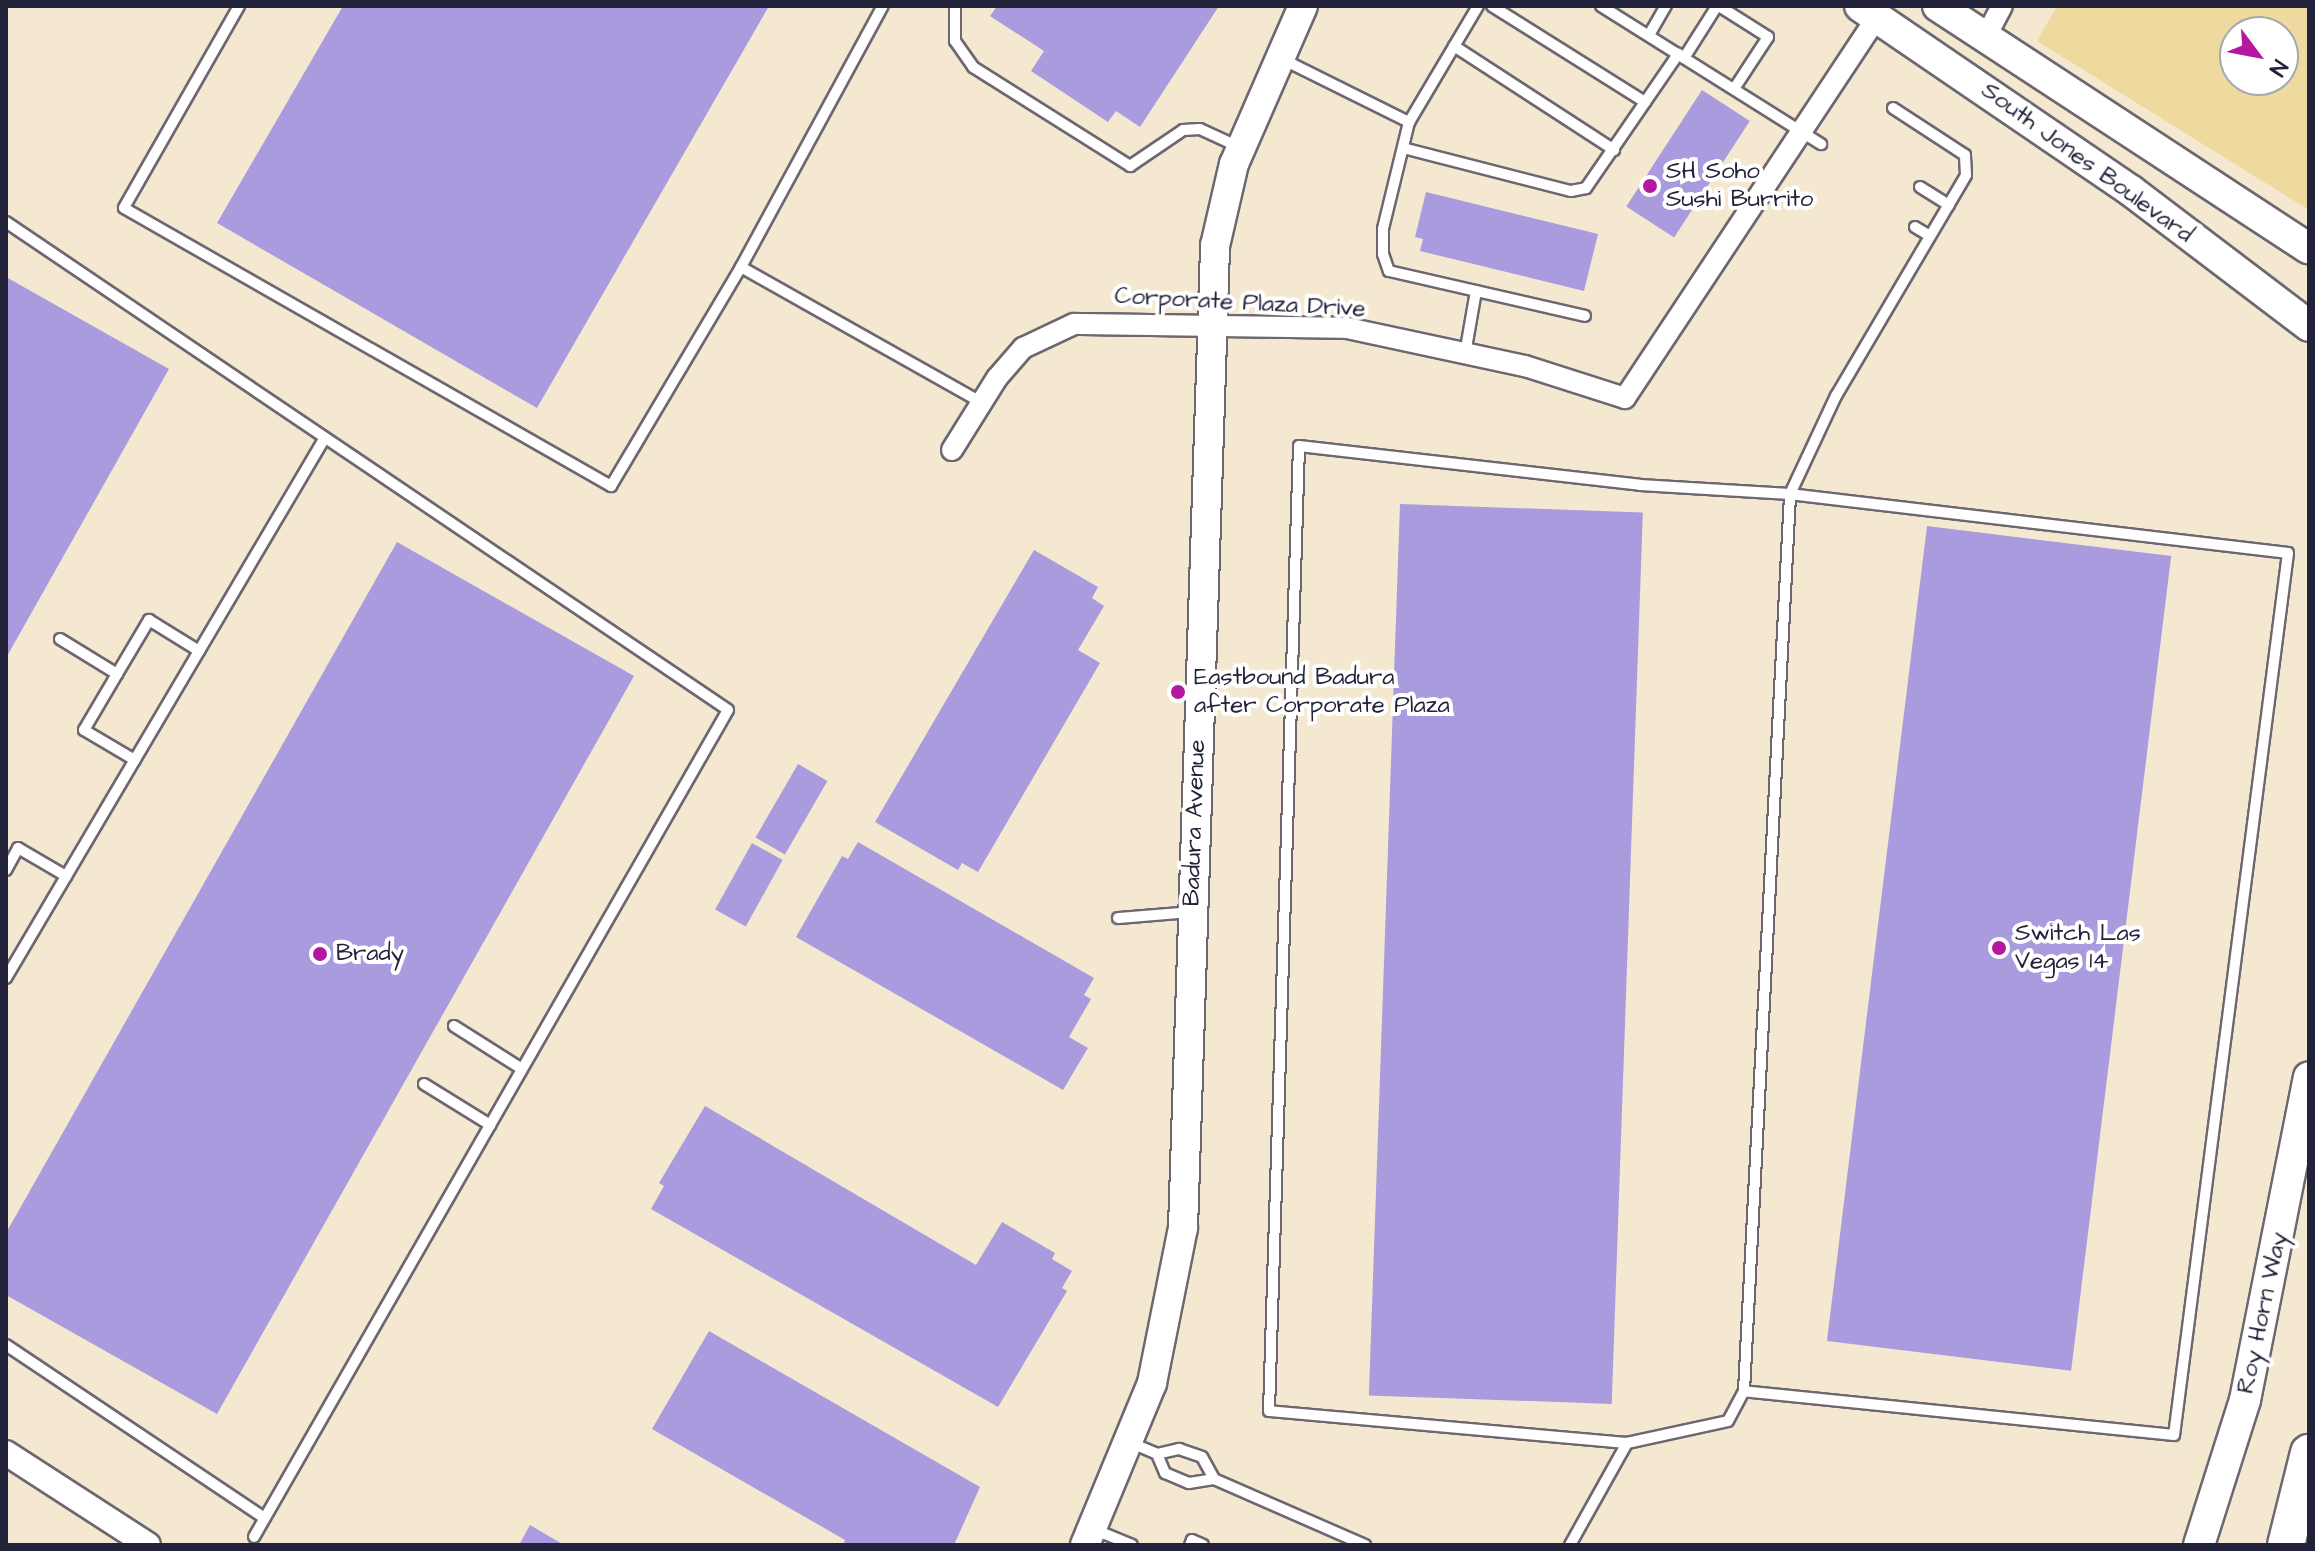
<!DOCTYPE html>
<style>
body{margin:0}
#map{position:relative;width:2315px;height:1551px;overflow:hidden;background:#f5e8d1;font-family:"Architects Daughter",sans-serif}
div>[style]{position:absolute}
.sand>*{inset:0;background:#eeda9e}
.building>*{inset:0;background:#a99bde;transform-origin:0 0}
.roads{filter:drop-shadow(2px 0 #6c6770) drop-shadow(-2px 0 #6c6770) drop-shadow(0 2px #6c6770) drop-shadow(0 -2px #6c6770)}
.service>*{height:10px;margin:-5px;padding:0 5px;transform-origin:5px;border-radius:5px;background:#fff}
.minor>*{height:20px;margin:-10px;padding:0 10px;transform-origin:10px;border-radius:10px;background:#fff}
.tertiary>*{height:24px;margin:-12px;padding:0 12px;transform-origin:12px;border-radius:12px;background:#fff}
.secondary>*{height:28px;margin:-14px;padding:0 14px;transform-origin:14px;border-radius:14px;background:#fff}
.primary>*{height:30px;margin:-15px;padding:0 15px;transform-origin:15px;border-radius:15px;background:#fff}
.motorway>*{height:36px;margin:-18px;padding:0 18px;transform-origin:18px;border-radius:18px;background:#fff}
.dots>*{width:22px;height:22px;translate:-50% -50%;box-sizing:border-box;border:4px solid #fff;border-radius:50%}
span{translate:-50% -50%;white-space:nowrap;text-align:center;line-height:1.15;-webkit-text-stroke:8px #fff;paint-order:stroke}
.street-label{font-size:24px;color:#22223b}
.poi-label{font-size:24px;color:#22223b}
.left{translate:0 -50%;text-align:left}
.frame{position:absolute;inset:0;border:8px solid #22223b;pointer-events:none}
.north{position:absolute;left:2219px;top:16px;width:80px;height:80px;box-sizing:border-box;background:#fff;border:2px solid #a7a7b1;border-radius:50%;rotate:122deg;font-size:22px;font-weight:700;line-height:32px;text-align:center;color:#22223b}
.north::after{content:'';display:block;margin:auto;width:28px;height:36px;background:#b5179e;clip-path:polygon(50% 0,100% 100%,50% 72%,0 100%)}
</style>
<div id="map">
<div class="sand">
<div style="clip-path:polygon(evenodd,2057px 6px,2309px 6px,2309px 210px,2037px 41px,2057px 6px,2235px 32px,2283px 32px,2283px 80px,2235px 80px,2235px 32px)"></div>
</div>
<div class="building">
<div style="clip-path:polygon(343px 6px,769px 6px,537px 408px,217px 223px)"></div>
<div style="clip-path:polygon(997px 6px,1219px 6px,1140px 127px,1116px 111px,1108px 122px,1031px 71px,1044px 51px,990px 16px)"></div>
<div style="left:1702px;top:90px;width:57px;height:139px;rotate:33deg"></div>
<div style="clip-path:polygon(1426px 192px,1598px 234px,1584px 291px,1420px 251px,1423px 239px,1415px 237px)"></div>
<div style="clip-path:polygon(6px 277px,169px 369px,6px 658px)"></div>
<div style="left:1400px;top:504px;width:243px;height:892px;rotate:2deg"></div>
<div style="left:1927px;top:526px;width:246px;height:821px;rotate:7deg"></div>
<div style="clip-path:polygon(397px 542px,634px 676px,217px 1414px,6px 1295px,6px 1233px)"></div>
<div style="clip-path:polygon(1034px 550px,1098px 587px,1092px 598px,1104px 606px,1078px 650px,1100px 663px,978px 872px,962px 863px,958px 870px,875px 822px)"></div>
<div style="left:798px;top:764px;width:34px;height:85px;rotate:30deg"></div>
<div style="clip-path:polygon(858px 842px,1094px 978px,1084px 995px,1091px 999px,1069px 1037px,1088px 1048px,1063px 1090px,796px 937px,842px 856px,848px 859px)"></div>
<div style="left:752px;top:843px;width:35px;height:76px;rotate:29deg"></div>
<div style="clip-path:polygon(705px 1106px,976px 1265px,1002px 1222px,1055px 1253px,1052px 1259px,1072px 1271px,1062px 1288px,1067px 1291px,998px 1407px,651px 1209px,664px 1186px,659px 1183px)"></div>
<div style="clip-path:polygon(709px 1331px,980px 1487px,954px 1545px,843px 1545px,845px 1540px,652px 1429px)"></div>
<div style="clip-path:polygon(530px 1525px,564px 1545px,519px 1545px)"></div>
</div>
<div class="roads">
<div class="service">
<div style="left:239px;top:6px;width:232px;rotate:119.7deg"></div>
<div style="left:124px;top:208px;width:561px;rotate:29.72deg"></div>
<div style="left:611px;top:486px;width:255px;rotate:-59.3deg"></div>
<div style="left:741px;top:267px;width:297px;rotate:-61.5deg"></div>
<div style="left:955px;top:6px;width:35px;rotate:90deg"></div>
<div style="left:955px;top:41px;width:32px;rotate:55deg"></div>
<div style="left:973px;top:67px;width:186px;rotate:32.2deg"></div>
<div style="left:1130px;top:166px;width:64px;rotate:-34.2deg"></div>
<div style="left:1183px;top:130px;width:17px;rotate:-3deg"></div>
<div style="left:1200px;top:129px;width:43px;rotate:24.8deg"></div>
<div style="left:1478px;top:6px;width:135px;rotate:120.7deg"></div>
<div style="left:1409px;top:122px;width:110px;rotate:103.7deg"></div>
<div style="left:1383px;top:229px;width:25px;rotate:90deg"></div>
<div style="left:1383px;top:254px;width:18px;rotate:71deg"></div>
<div style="left:1389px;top:271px;width:201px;rotate:12.9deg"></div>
<div style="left:1492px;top:6px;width:181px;rotate:32.1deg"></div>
<div style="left:1601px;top:6px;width:260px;rotate:32.1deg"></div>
<div style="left:1719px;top:6px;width:58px;rotate:32.3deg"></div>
<div style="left:1768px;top:37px;width:62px;rotate:123.2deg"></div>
<div style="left:1649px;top:35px;width:34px;rotate:-60deg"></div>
<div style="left:1454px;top:46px;width:191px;rotate:33deg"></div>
<div style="left:1684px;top:58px;width:62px;rotate:-57.6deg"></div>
<div style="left:1282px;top:59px;width:142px;rotate:26.4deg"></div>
<div style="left:1403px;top:148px;width:173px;rotate:14.4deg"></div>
<div style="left:1571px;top:191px;width:15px;rotate:-11deg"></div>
<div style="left:1586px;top:188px;width:163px;rotate:-55.5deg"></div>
<div style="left:1920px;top:187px;width:34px;rotate:32deg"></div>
<div style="left:6px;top:222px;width:871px;rotate:34.05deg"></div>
<div style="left:728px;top:710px;width:953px;rotate:119.82deg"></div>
<div style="left:1915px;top:227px;width:17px;rotate:31deg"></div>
<div style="left:741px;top:267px;width:277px;rotate:29.4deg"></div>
<div style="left:1465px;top:354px;width:64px;rotate:-80.1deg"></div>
<div style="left:60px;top:639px;width:67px;rotate:31.6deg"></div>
<div style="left:117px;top:674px;width:63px;rotate:-59.3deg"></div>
<div style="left:149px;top:620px;width:59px;rotate:31.8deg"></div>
<div style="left:117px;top:674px;width:65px;rotate:120.5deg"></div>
<div style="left:84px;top:730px;width:59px;rotate:30.5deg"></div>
<div style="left:6px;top:870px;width:25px;rotate:-61deg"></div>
<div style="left:18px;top:848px;width:56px;rotate:30.3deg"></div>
<div style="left:1118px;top:918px;width:73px;rotate:-4.7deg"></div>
<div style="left:6px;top:978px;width:624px;rotate:-59.45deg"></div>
<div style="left:454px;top:1026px;width:80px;rotate:32.3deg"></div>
<div style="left:424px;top:1084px;width:78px;rotate:31.8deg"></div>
<div style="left:6px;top:1345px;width:311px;rotate:33.8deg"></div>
<div style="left:1129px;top:1442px;width:30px;rotate:23deg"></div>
<div style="left:1157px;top:1454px;width:23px;rotate:-13deg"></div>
<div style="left:1179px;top:1449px;width:24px;rotate:19deg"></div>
<div style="left:1202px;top:1457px;width:25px;rotate:61deg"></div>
<div style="left:1627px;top:1443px;width:359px;rotate:-174.9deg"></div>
<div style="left:1269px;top:1411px;width:965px;rotate:-88.22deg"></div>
<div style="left:1299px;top:446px;width:343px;rotate:6.5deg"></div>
<div style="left:1640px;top:485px;width:150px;rotate:3.4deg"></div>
<div style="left:1790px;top:494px;width:501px;rotate:6.76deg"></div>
<div style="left:2288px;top:553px;width:889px;rotate:97.36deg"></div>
<div style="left:2174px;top:1435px;width:432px;rotate:-174.2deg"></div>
<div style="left:1157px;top:1454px;width:21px;rotate:67deg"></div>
<div style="left:1165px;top:1473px;width:26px;rotate:23deg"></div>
<div style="left:1189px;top:1483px;width:25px;rotate:-9deg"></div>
<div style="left:1214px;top:1479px;width:165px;rotate:23.6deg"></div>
<div style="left:1093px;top:1529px;width:42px;rotate:22.3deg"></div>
<div style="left:1190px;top:1545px;width:5px;rotate:-68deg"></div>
<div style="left:1192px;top:1540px;width:12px;rotate:24deg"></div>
<div style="left:1570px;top:1545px;width:117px;rotate:-60.8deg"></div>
<div style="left:1627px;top:1443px;width:103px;rotate:-12.3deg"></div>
<div style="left:1728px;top:1421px;width:34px;rotate:-62deg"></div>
<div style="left:1744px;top:1391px;width:898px;rotate:-87.06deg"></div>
<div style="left:1790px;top:494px;width:108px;rotate:-64.9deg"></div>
<div style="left:1836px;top:396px;width:256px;rotate:-59.5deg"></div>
<div style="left:1966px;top:175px;width:20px;rotate:-93deg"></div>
<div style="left:1965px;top:155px;width:86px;rotate:-146.9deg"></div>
</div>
<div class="minor">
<div style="left:1985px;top:38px;width:36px;rotate:-62deg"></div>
<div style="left:952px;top:450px;width:85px;rotate:-58deg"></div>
<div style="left:997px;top:378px;width:40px;rotate:-49deg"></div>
<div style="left:1023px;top:348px;width:56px;rotate:-25.2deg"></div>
<div style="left:1074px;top:324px;width:273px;rotate:0.8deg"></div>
<div style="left:1347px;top:328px;width:182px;rotate:12.1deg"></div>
<div style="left:1525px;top:366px;width:105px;rotate:17.7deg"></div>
<div style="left:1625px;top:398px;width:457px;rotate:-56.5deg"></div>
</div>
<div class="tertiary">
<div style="left:6px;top:1453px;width:169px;rotate:32.9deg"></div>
</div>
<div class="secondary">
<div style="left:1085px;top:1545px;width:175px;rotate:-67.5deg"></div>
<div style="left:1152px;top:1383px;width:158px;rotate:-78.7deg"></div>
<div style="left:1183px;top:1228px;width:983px;rotate:-88.13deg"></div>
<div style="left:1215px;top:246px;width:84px;rotate:-77deg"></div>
<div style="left:1234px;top:164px;width:172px;rotate:-66.4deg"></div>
</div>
<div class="primary">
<div style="left:1860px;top:6px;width:327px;rotate:34.3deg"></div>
<div style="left:2130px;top:190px;width:225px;rotate:37.2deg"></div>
<div style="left:1938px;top:6px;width:443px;rotate:33.2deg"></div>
<div style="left:2199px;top:1545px;width:152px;rotate:-72.4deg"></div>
<div style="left:2245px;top:1400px;width:329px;rotate:-78.8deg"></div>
</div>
<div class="motorway">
<div style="left:2286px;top:1545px;width:95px;rotate:-76deg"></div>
</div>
</div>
<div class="dots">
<div style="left:1650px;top:186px;background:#b5179e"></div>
<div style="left:1178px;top:692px;background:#b5179e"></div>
<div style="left:1999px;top:948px;background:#b5179e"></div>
<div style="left:320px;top:954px;background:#b5179e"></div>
</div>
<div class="street-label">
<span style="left:2087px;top:163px;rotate:36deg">South Jones Boulevard</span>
<span style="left:1240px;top:303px;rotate:3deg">Corporate Plaza Drive</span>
<span style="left:1195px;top:823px;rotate:-88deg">Badura Avenue</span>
<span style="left:2263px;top:1313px;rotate:-78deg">Roy Horn Way</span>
</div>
<div class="poi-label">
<span class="left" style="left:1666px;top:186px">SH Soho<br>Sushi Burrito</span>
<span class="left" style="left:1194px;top:692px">Eastbound Badura<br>after Corporate Plaza</span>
<span class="left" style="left:2015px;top:948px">Switch Las<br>Vegas 14</span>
<span class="left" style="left:336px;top:954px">Brady</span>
</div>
<div class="frame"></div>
<div class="north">N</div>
</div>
